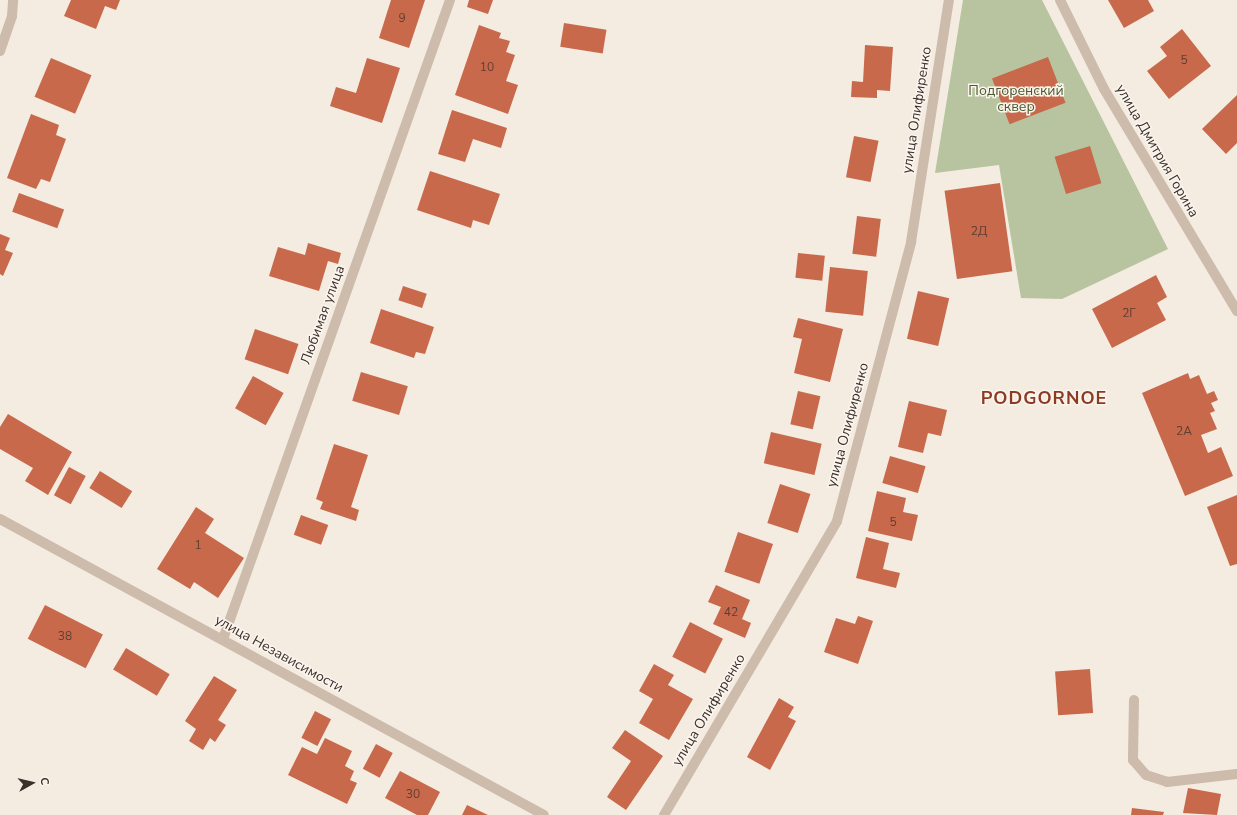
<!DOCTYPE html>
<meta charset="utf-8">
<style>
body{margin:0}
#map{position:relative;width:1237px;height:815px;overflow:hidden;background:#f4ebe1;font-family:"Nunito Sans",sans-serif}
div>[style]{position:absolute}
.green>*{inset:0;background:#b8c4a0}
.building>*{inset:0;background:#c8694b;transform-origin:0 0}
.service>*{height:10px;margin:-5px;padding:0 5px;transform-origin:5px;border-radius:5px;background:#cdbbac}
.minor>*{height:10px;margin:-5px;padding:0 5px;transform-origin:5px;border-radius:5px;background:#cdbbac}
.tertiary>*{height:10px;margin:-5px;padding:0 5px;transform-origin:5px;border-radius:5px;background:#cdbbac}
span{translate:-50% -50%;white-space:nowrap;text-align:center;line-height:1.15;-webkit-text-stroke:3px #fbf5ee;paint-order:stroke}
.number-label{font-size:12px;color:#5e3e33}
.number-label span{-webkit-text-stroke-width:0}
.park-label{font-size:14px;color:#4a5a2e}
.street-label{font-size:14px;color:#3b302b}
.district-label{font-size:18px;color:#8c3b22;font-weight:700;letter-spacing:1px}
.north{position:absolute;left:12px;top:763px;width:40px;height:40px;-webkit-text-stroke:3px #fbf5ee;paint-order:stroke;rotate:82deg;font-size:11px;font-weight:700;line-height:16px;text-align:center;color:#3b302b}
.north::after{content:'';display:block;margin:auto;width:14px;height:18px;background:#3b302b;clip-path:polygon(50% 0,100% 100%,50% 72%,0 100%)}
</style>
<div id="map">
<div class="green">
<div style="clip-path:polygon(963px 0,1042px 0,1168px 249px,1062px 299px,1021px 298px,999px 165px,935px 173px)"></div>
</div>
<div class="building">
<div style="clip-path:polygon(71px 0,120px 0,116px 10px,105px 6px,96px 29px,64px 16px)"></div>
<div style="clip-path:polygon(391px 0,425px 0,409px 48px,379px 38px)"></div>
<div style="clip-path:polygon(469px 0,493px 0,488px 14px,467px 7px)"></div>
<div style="clip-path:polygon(1108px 0,1148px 0,1154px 11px,1124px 28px)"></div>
<div style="left:564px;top:23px;width:43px;height:24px;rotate:9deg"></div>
<div style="clip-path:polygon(479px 25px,501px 33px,499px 38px,510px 41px,506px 52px,515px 55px,506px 81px,518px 85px,508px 114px,455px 95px)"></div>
<div style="clip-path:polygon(1182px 29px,1211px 66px,1169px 99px,1147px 71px,1167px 56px,1160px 47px)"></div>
<div style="clip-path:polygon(865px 45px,893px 47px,890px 91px,877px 90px,877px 98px,851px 97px,852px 81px,863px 82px)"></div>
<div style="left:1048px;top:57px;width:49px;height:60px;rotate:69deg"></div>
<div style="left:51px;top:58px;width:44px;height:42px;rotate:23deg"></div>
<div style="clip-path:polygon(367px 58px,400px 68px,382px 123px,330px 106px,336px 87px,356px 93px)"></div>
<div style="clip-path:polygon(1237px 95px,1237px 143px,1226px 154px,1202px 129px)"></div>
<div style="clip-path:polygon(452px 110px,507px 128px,501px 148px,473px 139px,465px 162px,438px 154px)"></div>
<div style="clip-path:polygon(31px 114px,59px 125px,56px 135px,66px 139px,50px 182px,41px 179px,36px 189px,7px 178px)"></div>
<div style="left:854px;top:136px;width:25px;height:42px;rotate:11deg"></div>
<div style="left:1090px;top:146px;width:39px;height:37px;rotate:73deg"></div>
<div style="clip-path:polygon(430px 171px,500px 194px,489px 225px,473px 220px,471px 228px,417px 210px)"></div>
<div style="left:1000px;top:183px;width:89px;height:56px;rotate:82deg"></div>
<div style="left:19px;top:193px;width:48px;height:20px;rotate:20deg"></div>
<div style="left:857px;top:216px;width:24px;height:38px;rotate:7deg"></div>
<div style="clip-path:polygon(0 234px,10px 238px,5px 250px,13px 253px,3px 276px,0 274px)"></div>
<div style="clip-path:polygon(308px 243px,341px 253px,338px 264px,328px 261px,319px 291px,269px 276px,278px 247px,305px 255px)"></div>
<div style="left:798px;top:253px;width:27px;height:25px;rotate:6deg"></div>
<div style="left:830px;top:267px;width:38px;height:45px;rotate:6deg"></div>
<div style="clip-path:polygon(1156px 275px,1167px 297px,1157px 303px,1166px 320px,1112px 348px,1092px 309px)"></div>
<div style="left:403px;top:286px;width:25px;height:15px;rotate:18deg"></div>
<div style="left:918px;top:291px;width:32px;height:49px;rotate:13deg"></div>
<div style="clip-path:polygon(381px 309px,434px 327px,425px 354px,416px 352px,414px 358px,370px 343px)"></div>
<div style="clip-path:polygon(798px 318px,843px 329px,830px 382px,794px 373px,802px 339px,793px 337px)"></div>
<div style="left:255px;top:329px;width:46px;height:32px;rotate:19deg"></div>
<div style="left:361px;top:372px;width:49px;height:30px;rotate:17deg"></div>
<div style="clip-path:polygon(1188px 373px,1190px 379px,1199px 375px,1207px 394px,1214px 391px,1218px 400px,1211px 403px,1215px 411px,1210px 413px,1217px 429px,1201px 435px,1208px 453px,1221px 447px,1233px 476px,1185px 496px,1142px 393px)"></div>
<div style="left:253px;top:376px;width:35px;height:37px;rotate:29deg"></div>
<div style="left:798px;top:391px;width:23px;height:34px;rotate:13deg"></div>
<div style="clip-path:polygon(909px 401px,947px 410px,941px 436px,928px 433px,923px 453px,898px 447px)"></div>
<div style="clip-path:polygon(8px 414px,72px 452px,48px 495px,25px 481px,33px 468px,0 449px,0 427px)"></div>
<div style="left:771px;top:432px;width:52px;height:32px;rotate:13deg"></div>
<div style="clip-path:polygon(334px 444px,368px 455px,351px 507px,359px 510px,356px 521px,320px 509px,323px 502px,316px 499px)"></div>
<div style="left:890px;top:456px;width:37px;height:28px;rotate:16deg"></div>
<div style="left:69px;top:467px;width:19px;height:32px;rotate:28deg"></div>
<div style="left:100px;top:471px;width:38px;height:20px;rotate:32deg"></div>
<div style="left:780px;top:484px;width:32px;height:41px;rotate:18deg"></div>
<div style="clip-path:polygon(877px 491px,906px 498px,903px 512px,918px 515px,912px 541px,868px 531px)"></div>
<div style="clip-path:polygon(1237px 495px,1237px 564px,1230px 566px,1207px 507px)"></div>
<div style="clip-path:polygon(196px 507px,214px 519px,205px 533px,244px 558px,218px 598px,194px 582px,190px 589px,157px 569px)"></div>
<div style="left:301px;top:515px;width:29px;height:21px;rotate:20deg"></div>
<div style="left:738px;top:532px;width:37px;height:42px;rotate:19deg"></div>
<div style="clip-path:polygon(866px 537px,889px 543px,883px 569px,900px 573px,896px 588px,856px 578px)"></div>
<div style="clip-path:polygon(716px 585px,750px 600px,742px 619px,751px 623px,745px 638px,713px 624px,721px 607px,708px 602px)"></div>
<div style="left:45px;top:605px;width:65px;height:38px;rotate:27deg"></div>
<div style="clip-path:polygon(858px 616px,873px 621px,858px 664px,824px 652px,836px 618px,855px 624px)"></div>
<div style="left:690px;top:622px;width:37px;height:39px;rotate:27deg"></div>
<div style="left:126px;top:648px;width:51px;height:25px;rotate:31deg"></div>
<div style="clip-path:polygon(654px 664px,674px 675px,668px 685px,693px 699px,669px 740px,639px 723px,653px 699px,639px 691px)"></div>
<div style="left:1090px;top:669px;width:44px;height:35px;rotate:86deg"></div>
<div style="clip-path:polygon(214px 676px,237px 690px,218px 720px,226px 725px,215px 742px,210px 738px,203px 750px,189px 741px,196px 729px,185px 721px)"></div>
<div style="clip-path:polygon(779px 698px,794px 707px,788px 717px,796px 721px,770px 770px,747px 757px)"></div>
<div style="left:315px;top:711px;width:18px;height:30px;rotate:27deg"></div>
<div style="clip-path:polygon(625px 730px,663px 756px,626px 810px,607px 797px,631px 761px,612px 748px)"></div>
<div style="clip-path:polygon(325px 738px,352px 751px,345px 766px,354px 771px,350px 780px,357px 783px,347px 804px,288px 775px,302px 747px,317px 754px)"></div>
<div style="left:376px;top:744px;width:19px;height:28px;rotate:28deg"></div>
<div style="clip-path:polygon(400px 771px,440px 792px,428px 815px,417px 815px,385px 798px)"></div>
<div style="clip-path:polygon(1188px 788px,1221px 794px,1217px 815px,1183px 813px)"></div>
<div style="clip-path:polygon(467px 805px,488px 815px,462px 815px)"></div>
<div style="clip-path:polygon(1132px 808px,1164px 812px,1163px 815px,1131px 815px)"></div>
</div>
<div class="service">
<div style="left:1134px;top:700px;width:60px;rotate:91deg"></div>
<div style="left:1133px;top:760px;width:20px;rotate:49deg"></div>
<div style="left:1146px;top:775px;width:22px;rotate:18deg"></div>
<div style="left:1167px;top:782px;width:70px;rotate:-6.5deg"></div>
</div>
<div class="minor">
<div style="left:0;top:51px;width:37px;rotate:-71deg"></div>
<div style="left:12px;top:16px;width:16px;rotate:-86deg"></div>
<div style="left:0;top:519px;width:619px;rotate:28.55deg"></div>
<div style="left:223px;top:639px;width:678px;rotate:-70.44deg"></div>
<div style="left:664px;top:815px;width:341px;rotate:-59.5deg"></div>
<div style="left:837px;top:521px;width:289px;rotate:-75.1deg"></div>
<div style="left:911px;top:242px;width:245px;rotate:-81.1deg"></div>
</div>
<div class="tertiary">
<div style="left:1060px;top:0;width:99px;rotate:63.7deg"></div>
<div style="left:1104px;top:89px;width:259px;rotate:59.1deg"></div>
</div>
<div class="number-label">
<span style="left:402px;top:19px">9</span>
<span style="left:1184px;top:61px">5</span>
<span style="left:487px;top:68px">10</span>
<span style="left:979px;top:232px">2Д</span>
<span style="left:1129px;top:314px">2Г</span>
<span style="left:1184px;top:432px">2А</span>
<span style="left:893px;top:523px">5</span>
<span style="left:198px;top:546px">1</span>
<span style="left:731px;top:613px">42</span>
<span style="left:65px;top:637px">38</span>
<span style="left:413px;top:795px">30</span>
</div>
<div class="park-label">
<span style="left:1016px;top:99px">Подгоренский<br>сквер</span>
</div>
<div class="street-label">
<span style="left:917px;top:110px;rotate:-81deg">улица Олифиренко</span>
<span style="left:1157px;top:151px;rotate:60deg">улица Дмитрия Горина</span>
<span style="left:323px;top:315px;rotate:-70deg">Любимая улица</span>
<span style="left:848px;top:425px;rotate:-75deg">улица Олифиренко</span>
<span style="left:279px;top:654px;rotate:29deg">улица Независимости</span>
<span style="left:709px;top:710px;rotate:-59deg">улица Олифиренко</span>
</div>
<div class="district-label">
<span style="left:1044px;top:398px">PODGORNOE</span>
</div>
<div class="north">С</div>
</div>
